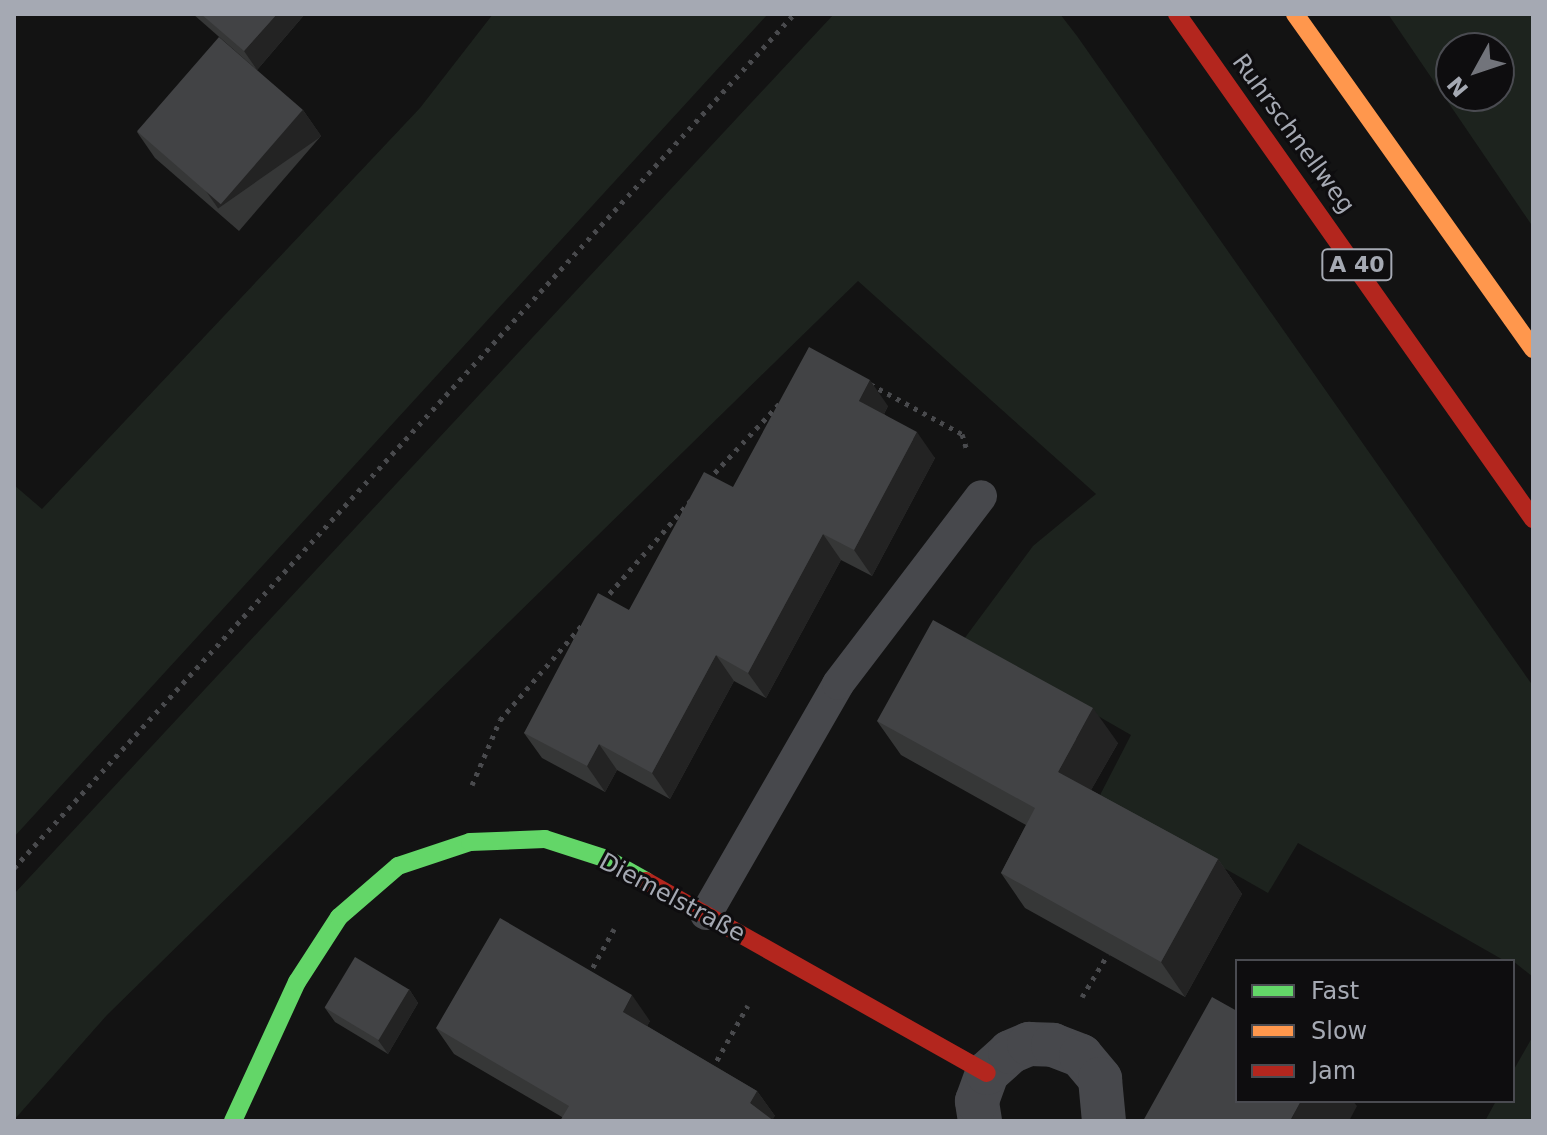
<!DOCTYPE html>
<meta charset="utf-8">
<style>
body{margin:0}
#map{position:relative;width:1547px;height:1135px;overflow:hidden;background:#131313;font-family:"DejaVu Sans",sans-serif}
div>[style]{position:absolute}
.green>*{inset:0;background:#1d231e}
.path>*{height:5px;margin-top:-2.5px;transform-origin:0;background:repeating-linear-gradient(90deg,#494a4d 0 4px,transparent 0 10px)}
.lane>*{height:32px;margin:-16px;padding:0 16px;transform-origin:16px;border-radius:16px;background:#47484c}
.street>*{height:44px;margin:-22px;padding:0 22px;transform-origin:22px;border-radius:22px;background:#47484c}
.fast>*{height:18px;margin:-9px;padding:0 9px;transform-origin:9px;border-radius:9px;background:#63d668}
.slow>*{height:18px;margin:-9px;padding:0 9px;transform-origin:9px;border-radius:9px;background:#ff974d}
.jam>*{height:18px;margin:-9px;padding:0 9px;transform-origin:9px;border-radius:9px;background:#b3261e}
.wall>*{inset:0;background:#363737}
.shaded-wall>*{inset:0;background:#232323;transform-origin:0 0}
.building>*{inset:0;background:#424345;transform-origin:0 0}
span{translate:-50% -50%;white-space:nowrap;text-align:center;line-height:1.15;-webkit-text-stroke:6px #0e0d0f;paint-order:stroke}
.shield-label span{padding:2px 6px;background:#0e0d0f;border:2px solid;border-radius:6px;-webkit-text-stroke-width:0}
.shield-label{font-size:22px;color:#a5a9b3;font-weight:700}
.street-label{font-size:24px;color:#a5a9b3}
.frame{position:absolute;inset:0;border:16px solid #a5a9b3;pointer-events:none}
.legend{position:absolute;left:1235px;top:959px;width:280px;height:144px;box-sizing:border-box;background:#0e0d0f;border:2px solid #4a4b51;margin:0;padding:10px 14px;list-style:none;font-size:24px;color:#a5a9b3}
.legend li{display:flex;align-items:center;gap:16px;height:40px}
.legend b{width:40px;border:2px solid #4a4b51}
.north{position:absolute;left:1435px;top:32px;width:80px;height:80px;box-sizing:border-box;background:#0e0d0f;border:2px solid #4a4b51;border-radius:50%;rotate:230deg;font-size:22px;font-weight:700;line-height:32px;text-align:center;color:#a5a9b3}
.north::after{content:'';display:block;margin:auto;width:28px;height:36px;background:#72747b;clip-path:polygon(50% 0,100% 100%,50% 72%,0 100%)}
</style>
<div id="map">
<div class="green">
<div style="clip-path:polygon(493px 14px,768px 14px,14px 837px,14px 485px,42px 509px,420px 108px)"></div>
<div style="clip-path:polygon(834px 14px,1060px 14px,1077px 36px,1533px 686px,1533px 977px,1513px 961px,1505px 961px,1298px 843px,1268px 893px,1099px 797px,1131px 735px,964px 639px,1033px 546px,1096px 494px,858px 281px,107px 1015px,14px 1120px,14px 894px)"></div>
<div style="clip-path:polygon(evenodd,1388px 14px,1533px 14px,1533px 227px,1388px 14px,1499px 48px,1499px 96px,1451px 96px,1451px 48px,1499px 48px)"></div>
<div style="clip-path:polygon(1533px 1036px,1533px 1121px,1485px 1121px,1496px 1101px,1513px 1101px,1513px 1071px)"></div>
</div>
<div class="path">
<div style="left:870px;top:384px;width:105px;rotate:28.5deg"></div>
<div style="left:962px;top:434px;width:17px;rotate:73deg"></div>
<div style="left:708px;top:480px;width:105px;rotate:-46.9deg"></div>
<div style="left:603px;top:601px;width:134px;rotate:-48.9deg"></div>
<div style="left:472px;top:785px;width:71px;rotate:-66.7deg"></div>
<div style="left:500px;top:720px;width:127px;rotate:-49.2deg"></div>
<div style="left:14px;top:868px;width:1157px;rotate:-47.59deg"></div>
<div style="left:588px;top:976px;width:54px;rotate:-61deg"></div>
<div style="left:1082px;top:997px;width:50px;rotate:-58.8deg"></div>
<div style="left:712px;top:1069px;width:73px;rotate:-60.6deg"></div>
</div>
<div class="lane">
<div style="left:706px;top:914px;width:265px;rotate:-60.1deg"></div>
<div style="left:838px;top:684px;width:236px;rotate:-52.7deg"></div>
</div>
<div class="street">
<div style="left:980px;top:1121px;width:20px;rotate:-99deg"></div>
<div style="left:977px;top:1101px;width:30px;rotate:-70deg"></div>
<div style="left:987px;top:1073px;width:31px;rotate:-42deg"></div>
<div style="left:1010px;top:1052px;width:21px;rotate:-23deg"></div>
<div style="left:1029px;top:1044px;width:24px;rotate:2deg"></div>
<div style="left:1053px;top:1045px;width:30px;rotate:21deg"></div>
<div style="left:1081px;top:1056px;width:30px;rotate:50deg"></div>
<div style="left:1100px;top:1079px;width:42px;rotate:84.6deg"></div>
</div>
<div class="fast">
<div style="left:233px;top:1121px;width:153px;rotate:-65.3deg"></div>
<div style="left:297px;top:982px;width:77px;rotate:-57.1deg"></div>
<div style="left:339px;top:917px;width:78px;rotate:-40.8deg"></div>
<div style="left:398px;top:866px;width:76px;rotate:-18.4deg"></div>
<div style="left:470px;top:842px;width:75px;rotate:-2.3deg"></div>
<div style="left:545px;top:839px;width:65px;rotate:17.9deg"></div>
<div style="left:607px;top:859px;width:45px;rotate:29.4deg"></div>
</div>
<div class="slow">
<div style="left:1295px;top:14px;width:411px;rotate:54.6deg"></div>
</div>
<div class="jam">
<div style="left:1177px;top:14px;width:618px;rotate:54.82deg"></div>
<div style="left:646px;top:881px;width:391px;rotate:29.4deg"></div>
</div>
<div class="wall">
<div style="clip-path:polygon(193px 14px,305px 14px,257px 70px)"></div>
<div style="clip-path:polygon(303px 110px,321px 136px,239px 231px,155px 158px,137px 132px)"></div>
<div style="clip-path:polygon(888px 406px,884px 414px,935px 458px,872px 576px,841px 560px,766px 698px,734px 681px,670px 799px,617px 770px,605px 792px,542px 758px,524px 733px,629px 610px,733px 487px)"></div>
<div style="clip-path:polygon(877px 721px,1118px 743px,1091px 790px,1218px 859px,1242px 894px,1185px 997px,1025px 908px,1001px 873px,1026px 825px,901px 755px)"></div>
<div style="clip-path:polygon(409px 989px,418px 1003px,388px 1054px,335px 1022px,325px 1008px)"></div>
<div style="clip-path:polygon(650px 1021px,647px 1026px,757px 1091px,775px 1116px,562px 1117px,454px 1054px,436px 1028px)"></div>
</div>
<div class="shaded-wall">
<div style="clip-path:polygon(277px 14px,305px 14px,257px 70px,244px 51px)"></div>
<div style="left:303px;top:110px;width:32px;height:126px;rotate:55deg"></div>
<div style="clip-path:polygon(870px 380px,888px 406px,877px 427px,859px 401px)"></div>
<div style="clip-path:polygon(917px 432px,935px 458px,872px 576px,854px 550px)"></div>
<div style="clip-path:polygon(823px 534px,841px 560px,766px 698px,748px 673px)"></div>
<div style="clip-path:polygon(716px 655px,734px 681px,670px 799px,652px 773px)"></div>
<div style="clip-path:polygon(1093px 708px,1118px 743px,1082px 806px,1058px 772px)"></div>
<div style="clip-path:polygon(599px 744px,617px 770px,605px 792px,587px 766px)"></div>
<div style="clip-path:polygon(1218px 859px,1242px 894px,1185px 997px,1161px 962px)"></div>
<div style="clip-path:polygon(409px 989px,418px 1003px,388px 1054px,378px 1040px)"></div>
<div style="clip-path:polygon(632px 995px,650px 1021px,641px 1037px,623px 1012px)"></div>
<div style="clip-path:polygon(757px 1091px,775px 1116px,772px 1121px,750px 1103px)"></div>
<div style="clip-path:polygon(1301px 1101px,1353px 1101px,1357px 1106px,1349px 1121px,1290px 1121px)"></div>
</div>
<div class="building">
<div style="clip-path:polygon(201px 14px,277px 14px,244px 51px)"></div>
<div style="left:219px;top:37px;width:111px;height:125px;rotate:41deg"></div>
<div style="clip-path:polygon(809px 347px,870px 380px,859px 401px,917px 432px,854px 550px,823px 534px,748px 673px,716px 655px,652px 773px,599px 744px,587px 766px,524px 733px,598px 593px,629px 610px,704px 472px,733px 487px)"></div>
<div style="clip-path:polygon(933px 620px,1093px 708px,1058px 772px,1218px 859px,1161px 962px,1001px 873px,1035px 808px,877px 721px)"></div>
<div style="clip-path:polygon(500px 918px,632px 995px,623px 1012px,757px 1091px,750px 1103px,774px 1121px,560px 1121px,569px 1106px,436px 1028px)"></div>
<div style="left:355px;top:957px;width:63px;height:59px;rotate:31deg"></div>
<div style="clip-path:polygon(1212px 997px,1237px 1011px,1237px 1101px,1301px 1101px,1290px 1121px,1143px 1121px)"></div>
</div>
<div class="shield-label">
<span style="left:1357px;top:265px">A 40</span>
</div>
<div class="street-label">
<span style="left:1293px;top:134px;rotate:54deg">Ruhrschnellweg</span>
<span style="left:672px;top:898px;rotate:28deg">Diemelstraße</span>
</div>
<div class="frame"></div>
<ul class="legend">
<li><b style="height:10px;background:#63d668"></b>Fast</li>
<li><b style="height:10px;background:#ff974d"></b>Slow</li>
<li><b style="height:10px;background:#b3261e"></b>Jam</li>
</ul>
<div class="north">N</div>
</div>
